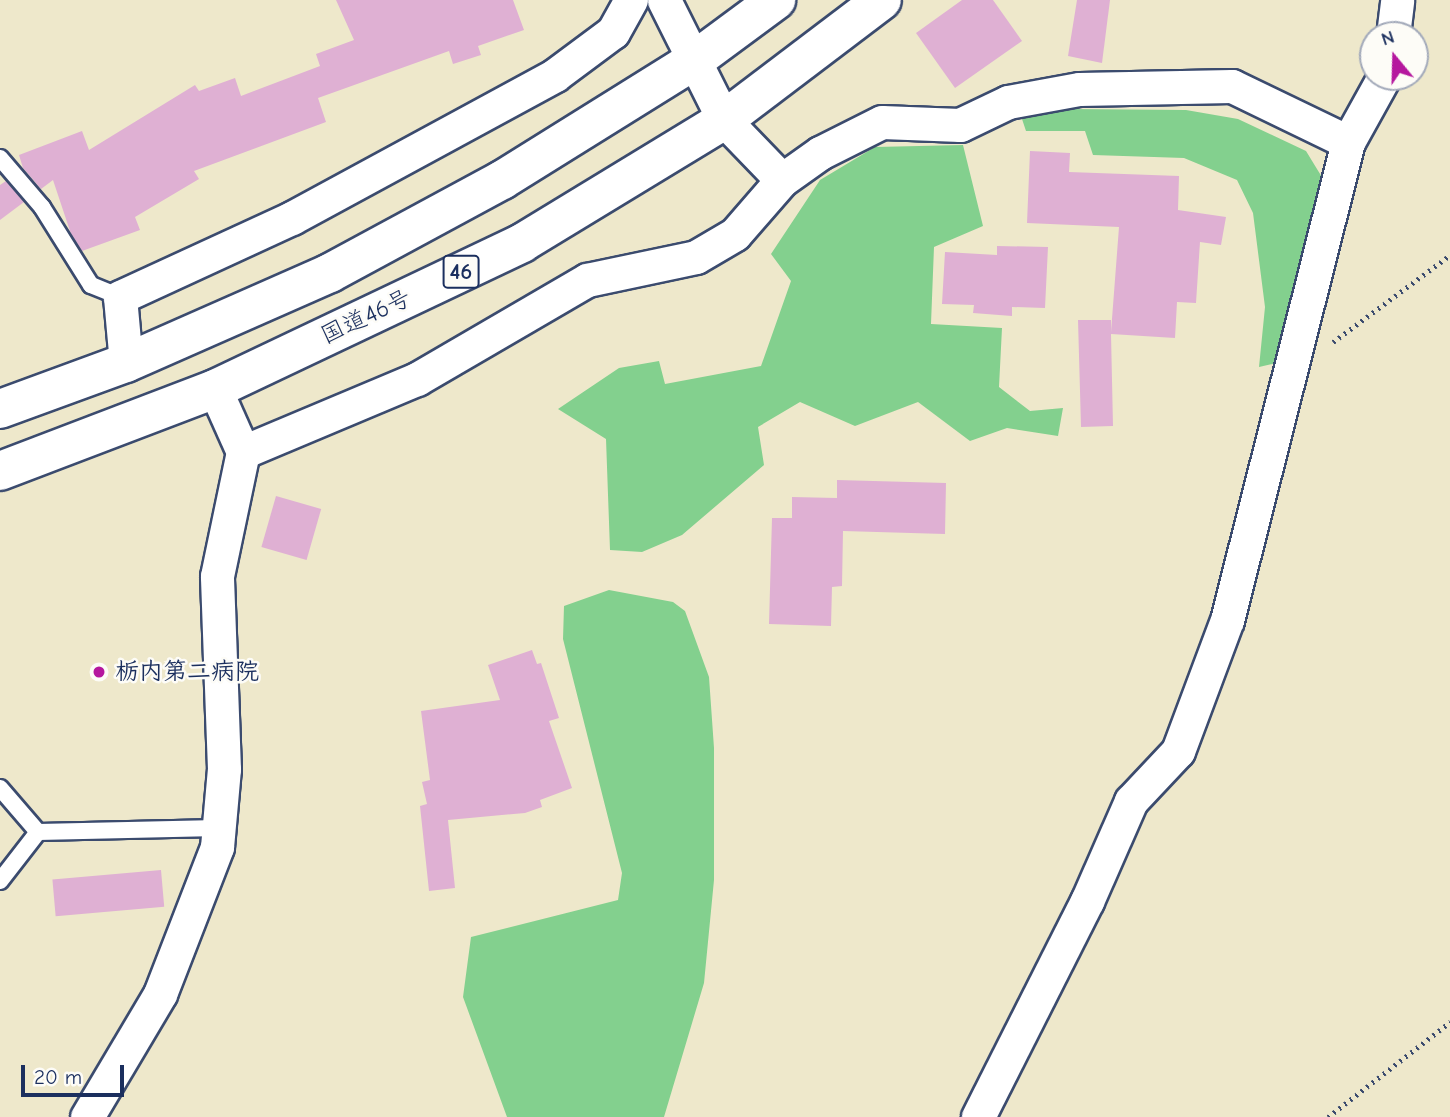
<!DOCTYPE html>
<meta charset="utf-8">
<style>
body{margin:0}
#map{position:relative;width:1450px;height:1117px;overflow:hidden;background:#eee8cb;font-family:"Comic Neue","Klee One",sans-serif}
div>[style]{position:absolute}
.green>*{inset:0;background:#83d08e}
.building>*{inset:0;background:#dfb0d3;transform-origin:0 0}
.path>*{height:4.5px;margin-top:-2.25px;transform-origin:0;background:repeating-linear-gradient(90deg,#3b4b6e 0 2px,transparent 0 7px)}
.roads{filter:drop-shadow(2px 0 #3b4b6e) drop-shadow(-2px 0 #3b4b6e) drop-shadow(0 2px #3b4b6e) drop-shadow(0 -2px #3b4b6e)}
.lane>*{height:16px;margin:-8px;padding:0 8px;transform-origin:8px;border-radius:8px;background:#fff}
.street>*{height:33px;margin:-16.5px;padding:0 16.5px;transform-origin:16.5px;border-radius:16.5px;background:#fff}
.highway>*{height:38px;margin:-19px;padding:0 19px;transform-origin:19px;border-radius:19px;background:#fff}
.dots>*{width:19px;height:19px;translate:-50% -50%;box-sizing:border-box;border:4px solid #fdfcf7;border-radius:50%}
span{translate:-50% -50%;white-space:nowrap;text-align:center;line-height:1.15;-webkit-text-stroke:5px #fdfcf7;paint-order:stroke}
.shield-label span{padding:2px 5px;background:#fdfcf7;border:2px solid;border-radius:5px;-webkit-text-stroke-width:0}
.shield-label{font-size:23px;color:#1b2f5e;font-weight:700}
.street-label{font-size:24px;color:#1b2f5e}
.poi-label{font-size:24px;color:#1b2f5e;font-weight:700}
.left{translate:0 -50%;text-align:left}
.north{position:absolute;left:1359px;top:21px;width:70px;height:70px;box-sizing:border-box;background:#fdfcf7;border:2px solid #a3aaba;border-radius:50%;rotate:341deg;font-size:19px;font-weight:700;line-height:28px;text-align:center;color:#1b2f5e}
.north::after{content:'';display:block;margin:auto;width:24px;height:32px;background:#b5179e;clip-path:polygon(50% 0,100% 100%,50% 72%,0 100%)}
.scale{position:absolute;left:21px;top:1065px;width:103px;height:32px;box-sizing:border-box;border:4px solid #1b2f5e;border-top:0;padding-left:9px;font-size:21px;line-height:24px;white-space:nowrap;color:#1b2f5e;-webkit-text-stroke:5px #fdfcf7;paint-order:stroke}
</style>
<div id="map">
<div class="green">
<div style="clip-path:polygon(1068px 109px,1186px 110px,1238px 119px,1306px 151px,1328px 187px,1277px 363px,1259px 367px,1265px 307px,1253px 213px,1237px 180px,1184px 158px,1093px 155px,1085px 131px,1026px 131px,1021px 116px)"></div>
<div style="clip-path:polygon(963px 145px,983px 226px,934px 247px,931px 324px,1002px 328px,999px 387px,1030px 411px,1063px 408px,1058px 436px,1007px 428px,970px 441px,918px 402px,855px 426px,800px 402px,758px 427px,764px 465px,682px 535px,642px 552px,610px 550px,606px 439px,558px 409px,619px 368px,659px 361px,665px 384px,761px 366px,791px 281px,771px 254px,820px 180px,875px 147px)"></div>
<div style="clip-path:polygon(609px 590px,673px 602px,685px 611px,709px 677px,714px 748px,714px 880px,704px 983px,664px 1117px,507px 1117px,463px 997px,471px 937px,618px 900px,622px 873px,563px 639px,564px 606px)"></div>
</div>
<div class="building">
<div style="clip-path:polygon(336px 0,513px 0,524px 30px,478px 46px,481px 55px,453px 64px,449px 51px,318px 98px,326px 122px,194px 171px,199px 179px,135px 217px,140px 230px,82px 251px,71px 234px,53px 180px,41px 189px,23px 168px,19px 155px,82px 131px,89px 150px,195px 85px,199px 91px,235px 78px,241px 96px,320px 66px,316px 54px,354px 40px)"></div>
<div style="clip-path:polygon(962px 0,993px 0,1022px 41px,955px 88px,916px 33px)"></div>
<div style="clip-path:polygon(1077px 0,1110px 0,1102px 63px,1068px 56px)"></div>
<div style="clip-path:polygon(1030px 151px,1070px 153px,1069px 172px,1179px 176px,1178px 210px,1226px 217px,1221px 245px,1200px 242px,1196px 303px,1177px 302px,1175px 338px,1111px 334px,1113px 426px,1081px 427px,1078px 320px,1111px 320px,1111px 332px,1119px 227px,1027px 223px)"></div>
<div style="clip-path:polygon(6px 181px,24px 202px,0 220px,0 185px)"></div>
<div style="clip-path:polygon(997px 246px,1048px 247px,1045px 308px,1012px 307px,1012px 316px,973px 313px,974px 305px,942px 304px,945px 252px,997px 255px)"></div>
<div style="clip-path:polygon(837px 480px,946px 483px,945px 534px,843px 531px,842px 586px,832px 587px,831px 626px,769px 624px,772px 518px,792px 518px,792px 497px,837px 498px)"></div>
<div style="left:276px;top:496px;width:47px;height:53px;rotate:16deg"></div>
<div style="clip-path:polygon(532px 650px,537px 664px,541px 663px,559px 718px,549px 721px,572px 788px,540px 800px,542px 807px,525px 813px,448px 820px,455px 888px,429px 891px,420px 806px,427px 804px,422px 782px,430px 780px,421px 711px,500px 700px,488px 665px)"></div>
<div style="left:161px;top:870px;width:37px;height:109px;rotate:85deg"></div>
</div>
<div class="path">
<div style="left:1333px;top:342px;width:146px;rotate:-36.6deg"></div>
<div style="left:1328px;top:1117px;width:155px;rotate:-37.9deg"></div>
</div>
<div class="roads">
<div class="lane">
<div style="left:0;top:158px;width:65px;rotate:49.4deg"></div>
<div style="left:42px;top:207px;width:92px;rotate:57.9deg"></div>
<div style="left:91px;top:285px;width:31px;rotate:22deg"></div>
<div style="left:0;top:788px;width:58px;rotate:49.2deg"></div>
<div style="left:38px;top:832px;width:180px;rotate:-1.3deg"></div>
<div style="left:0;top:881px;width:62px;rotate:-52.2deg"></div>
</div>
<div class="street">
<div style="left:1393px;top:35px;width:35px;rotate:-83deg"></div>
<div style="left:1348px;top:142px;width:74px;rotate:-61deg"></div>
<div style="left:782px;top:180px;width:47px;rotate:-35.4deg"></div>
<div style="left:820px;top:153px;width:69px;rotate:-26.6deg"></div>
<div style="left:882px;top:122px;width:78px;rotate:2.2deg"></div>
<div style="left:960px;top:125px;width:53px;rotate:-25.6deg"></div>
<div style="left:1008px;top:102px;width:72px;rotate:-10.4deg"></div>
<div style="left:1079px;top:89px;width:153px;rotate:-1.1deg"></div>
<div style="left:1232px;top:86px;width:129px;rotate:25.8deg"></div>
<div style="left:1348px;top:142px;width:493px;rotate:104.2deg"></div>
<div style="left:1227px;top:620px;width:140px;rotate:110.5deg"></div>
<div style="left:1178px;top:751px;width:69px;rotate:133.2deg"></div>
<div style="left:1131px;top:801px;width:109px;rotate:113.7deg"></div>
<div style="left:1087px;top:901px;width:242px;rotate:116.8deg"></div>
<div style="left:126px;top:363px;width:66px;rotate:-95.2deg"></div>
<div style="left:120px;top:297px;width:189px;rotate:-24.7deg"></div>
<div style="left:292px;top:218px;width:299px;rotate:-28.5deg"></div>
<div style="left:555px;top:75px;width:72px;rotate:-36.6deg"></div>
<div style="left:613px;top:32px;width:37px;rotate:-61deg"></div>
<div style="left:215px;top:389px;width:69px;rotate:66deg"></div>
<div style="left:87px;top:1117px;width:143px;rotate:-59.3deg"></div>
<div style="left:160px;top:994px;width:158px;rotate:-68.8deg"></div>
<div style="left:217px;top:847px;width:78px;rotate:-84.9deg"></div>
<div style="left:224px;top:769px;width:193px;rotate:-92.1deg"></div>
<div style="left:217px;top:576px;width:127px;rotate:-78.2deg"></div>
<div style="left:243px;top:452px;width:189px;rotate:-22.8deg"></div>
<div style="left:417px;top:379px;width:197px;rotate:-30.2deg"></div>
<div style="left:587px;top:280px;width:111px;rotate:-11.9deg"></div>
<div style="left:696px;top:257px;width:45px;rotate:-30.5deg"></div>
<div style="left:735px;top:234px;width:72px;rotate:-49deg"></div>
<div style="left:782px;top:180px;width:83px;rotate:-134deg"></div>
<div style="left:724px;top:120px;width:134px;rotate:-116.6deg"></div>
</div>
<div class="highway">
<div style="left:0;top:409px;width:134px;rotate:-20.1deg"></div>
<div style="left:126px;top:363px;width:223px;rotate:-23.8deg"></div>
<div style="left:330px;top:273px;width:196px;rotate:-28.4deg"></div>
<div style="left:502px;top:180px;width:227px;rotate:-31.9deg"></div>
<div style="left:695px;top:60px;width:101px;rotate:-36.5deg"></div>
<div style="left:0;top:471px;width:230px;rotate:-20.9deg"></div>
<div style="left:215px;top:389px;width:340px;rotate:-25.4deg"></div>
<div style="left:522px;top:243px;width:237px;rotate:-31.3deg"></div>
<div style="left:724px;top:120px;width:198px;rotate:-37.2deg"></div>
</div>
</div>
<div class="dots">
<div style="left:99px;top:672px;background:#b5179e"></div>
</div>
<div class="shield-label">
<span style="left:461px;top:272px">46</span>
</div>
<div class="street-label">
<span style="left:366px;top:317px;rotate:-25deg">国道46号</span>
</div>
<div class="poi-label">
<span class="left" style="left:115px;top:672px">栃内第二病院</span>
</div>
<div class="north">N</div>
<div class="scale">20 m</div>
</div>
